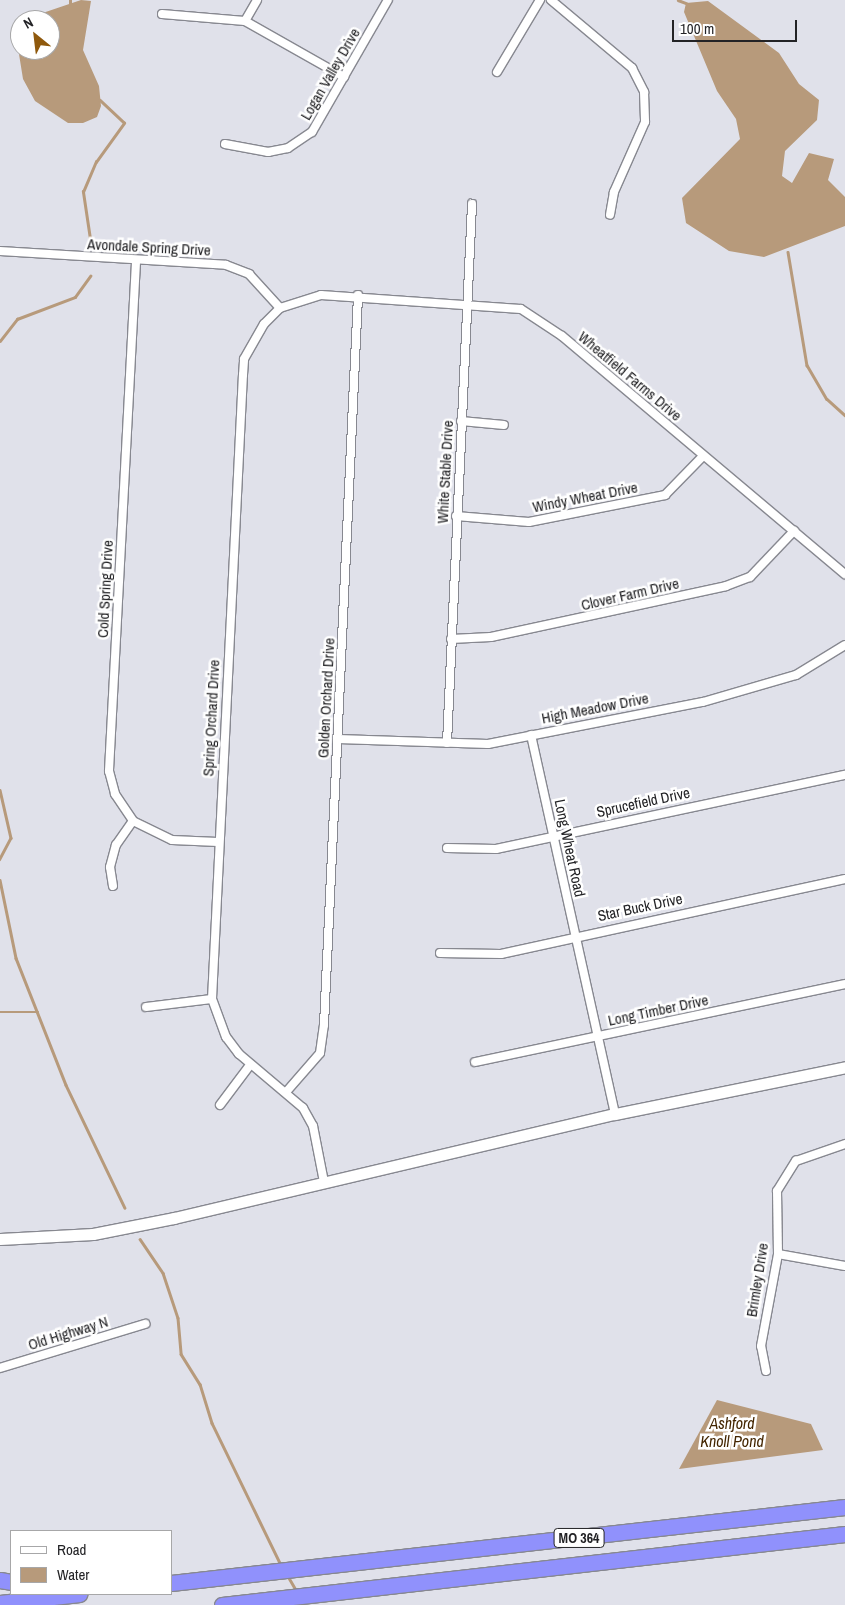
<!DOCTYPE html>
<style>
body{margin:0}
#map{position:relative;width:845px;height:1605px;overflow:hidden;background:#e0e1ea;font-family:"Archivo Narrow",sans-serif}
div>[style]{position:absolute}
.water>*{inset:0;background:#b79a7b}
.stream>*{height:2.5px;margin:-1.25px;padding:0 1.25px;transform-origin:1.25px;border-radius:1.25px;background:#b79a7b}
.roads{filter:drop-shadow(1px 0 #878890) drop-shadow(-1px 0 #878890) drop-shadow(0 1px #878890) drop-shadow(0 -1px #878890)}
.street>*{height:8px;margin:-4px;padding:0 4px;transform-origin:4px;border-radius:4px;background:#fff}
.secondary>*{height:11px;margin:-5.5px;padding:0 5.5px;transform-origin:5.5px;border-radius:5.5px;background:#fff}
.highway>*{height:15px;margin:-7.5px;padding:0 7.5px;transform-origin:7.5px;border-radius:7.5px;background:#9091fc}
span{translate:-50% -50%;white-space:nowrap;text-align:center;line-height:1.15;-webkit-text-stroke:5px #fff;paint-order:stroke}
.shield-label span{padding:1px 4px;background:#fff;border:1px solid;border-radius:4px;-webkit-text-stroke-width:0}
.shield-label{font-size:14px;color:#232326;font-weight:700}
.street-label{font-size:15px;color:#232326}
.water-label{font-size:16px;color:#432500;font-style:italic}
.legend{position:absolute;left:10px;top:1530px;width:162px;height:65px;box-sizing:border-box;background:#fff;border:1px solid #a7a7a8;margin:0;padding:6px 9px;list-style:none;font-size:15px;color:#232326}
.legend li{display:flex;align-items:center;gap:10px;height:25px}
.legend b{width:25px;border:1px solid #a7a7a8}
.north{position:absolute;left:10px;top:10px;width:50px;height:50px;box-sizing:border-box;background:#fff;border:1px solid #a7a7a8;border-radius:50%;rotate:331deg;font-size:14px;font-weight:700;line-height:20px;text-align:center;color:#232326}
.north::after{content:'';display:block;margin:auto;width:18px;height:22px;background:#8f590d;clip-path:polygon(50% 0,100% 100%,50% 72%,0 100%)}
.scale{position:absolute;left:672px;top:20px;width:125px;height:22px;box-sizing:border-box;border:2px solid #232326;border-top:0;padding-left:6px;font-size:15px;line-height:18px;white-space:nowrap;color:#232326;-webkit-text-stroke:4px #fff;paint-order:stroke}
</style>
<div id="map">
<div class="water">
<div style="clip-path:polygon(81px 0,91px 1px,83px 50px,99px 86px,101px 106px,97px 117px,83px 123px,68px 123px,35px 101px,23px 79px,18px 48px,20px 29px,20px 50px,50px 50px,50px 20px,22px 20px)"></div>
<div style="clip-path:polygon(708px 1px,779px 53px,799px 84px,819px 100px,817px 120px,785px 151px,782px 176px,792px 183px,809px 153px,834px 159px,828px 180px,845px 197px,845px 226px,764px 257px,729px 251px,686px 223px,682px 198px,740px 139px,736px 119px,717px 91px,684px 12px,686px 3px)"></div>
<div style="clip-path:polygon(717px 1400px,811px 1424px,823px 1450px,679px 1469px)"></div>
</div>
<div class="stream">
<div style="left:678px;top:0;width:9px;rotate:21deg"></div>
<div style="left:70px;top:8px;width:8px;rotate:-90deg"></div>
<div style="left:90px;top:239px;width:48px;rotate:-98.5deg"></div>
<div style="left:83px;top:192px;width:33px;rotate:-67deg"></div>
<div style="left:96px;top:162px;width:48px;rotate:-54.3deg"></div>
<div style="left:124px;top:123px;width:33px;rotate:-137deg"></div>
<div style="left:788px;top:252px;width:115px;rotate:80.5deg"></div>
<div style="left:807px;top:365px;width:39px;rotate:60deg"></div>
<div style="left:827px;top:399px;width:24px;rotate:42deg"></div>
<div style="left:0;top:341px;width:28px;rotate:-52deg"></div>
<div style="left:17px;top:319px;width:62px;rotate:-20.8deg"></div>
<div style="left:75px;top:297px;width:26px;rotate:-54deg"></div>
<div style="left:0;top:790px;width:49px;rotate:77.1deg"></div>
<div style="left:11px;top:838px;width:24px;rotate:118deg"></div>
<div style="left:0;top:880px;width:80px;rotate:78.4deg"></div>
<div style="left:16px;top:958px;width:136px;rotate:68.5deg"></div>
<div style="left:66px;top:1085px;width:136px;rotate:64.4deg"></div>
<div style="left:0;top:1012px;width:38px"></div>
<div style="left:140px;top:1239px;width:41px;rotate:55.9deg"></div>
<div style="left:163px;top:1273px;width:47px;rotate:71.6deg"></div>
<div style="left:178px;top:1318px;width:36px;rotate:85deg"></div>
<div style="left:181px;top:1354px;width:36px;rotate:58deg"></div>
<div style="left:200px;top:1384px;width:41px;rotate:72.9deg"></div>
<div style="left:212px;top:1423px;width:158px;rotate:64.1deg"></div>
<div style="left:288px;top:1576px;width:16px;rotate:60deg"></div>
</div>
<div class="roads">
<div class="street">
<div style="left:551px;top:0;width:106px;rotate:40deg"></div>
<div style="left:632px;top:68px;width:27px;rotate:63deg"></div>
<div style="left:644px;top:92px;width:30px;rotate:88deg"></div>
<div style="left:645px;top:122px;width:77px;rotate:113.9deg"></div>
<div style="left:614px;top:192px;width:23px;rotate:100deg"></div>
<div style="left:162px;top:14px;width:83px;rotate:4.8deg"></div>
<div style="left:245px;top:21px;width:114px;rotate:29.5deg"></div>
<div style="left:245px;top:21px;width:24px;rotate:-60deg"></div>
<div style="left:497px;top:72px;width:84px;rotate:-59.2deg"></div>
<div style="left:225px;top:144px;width:44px;rotate:10.5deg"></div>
<div style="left:268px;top:152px;width:20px;rotate:-11deg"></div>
<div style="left:288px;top:148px;width:29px;rotate:-34deg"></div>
<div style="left:312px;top:132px;width:152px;rotate:-60.1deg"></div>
<div style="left:0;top:251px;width:226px;rotate:3.5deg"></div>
<div style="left:226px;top:265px;width:25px;rotate:21deg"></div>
<div style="left:249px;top:274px;width:46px;rotate:47.6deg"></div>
<div style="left:136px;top:262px;width:510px;rotate:93.04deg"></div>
<div style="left:109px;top:771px;width:24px;rotate:75deg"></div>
<div style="left:115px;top:794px;width:32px;rotate:56deg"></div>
<div style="left:133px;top:821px;width:43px;rotate:26deg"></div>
<div style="left:172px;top:840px;width:46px;rotate:2.5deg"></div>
<div style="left:461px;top:421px;width:43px;rotate:5.3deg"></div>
<div style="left:456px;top:516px;width:73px;rotate:4.7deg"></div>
<div style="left:529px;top:522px;width:139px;rotate:-11.2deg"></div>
<div style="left:665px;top:495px;width:54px;rotate:-45.7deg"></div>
<div style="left:451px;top:639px;width:40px;rotate:-2.9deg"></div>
<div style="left:491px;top:637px;width:240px;rotate:-12.2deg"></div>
<div style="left:726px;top:586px;width:26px;rotate:-21deg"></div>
<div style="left:750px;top:577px;width:64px;rotate:-46.3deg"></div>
<div style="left:531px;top:735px;width:388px;rotate:77.5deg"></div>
<div style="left:338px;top:739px;width:150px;rotate:1.9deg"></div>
<div style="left:488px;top:744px;width:219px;rotate:-11.1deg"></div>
<div style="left:703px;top:702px;width:97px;rotate:-16.2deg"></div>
<div style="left:796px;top:675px;width:57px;rotate:-31.5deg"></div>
<div style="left:447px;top:743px;width:540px;rotate:-87.34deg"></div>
<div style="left:447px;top:848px;width:49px;rotate:1.2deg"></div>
<div style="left:496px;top:849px;width:357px;rotate:-12deg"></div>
<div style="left:113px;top:886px;width:19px;rotate:-99deg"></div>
<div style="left:110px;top:867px;width:23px;rotate:-75deg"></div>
<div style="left:116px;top:845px;width:29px;rotate:-55deg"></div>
<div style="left:440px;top:953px;width:61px;rotate:0.9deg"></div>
<div style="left:501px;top:954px;width:352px;rotate:-12.3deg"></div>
<div style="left:146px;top:1007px;width:66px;rotate:-6.9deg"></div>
<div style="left:475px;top:1062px;width:378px;rotate:-11.9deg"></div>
<div style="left:287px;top:1091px;width:50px;rotate:-49deg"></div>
<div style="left:320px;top:1053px;width:28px;rotate:-82deg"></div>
<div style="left:324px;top:1025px;width:731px;rotate:-87.33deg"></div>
<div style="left:220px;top:1105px;width:50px;rotate:-53.1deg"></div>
<div style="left:324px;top:1182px;width:57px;rotate:-101.1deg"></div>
<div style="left:313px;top:1126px;width:21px;rotate:-119deg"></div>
<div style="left:303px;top:1108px;width:84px;rotate:-139.8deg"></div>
<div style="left:239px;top:1054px;width:21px;rotate:-127deg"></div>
<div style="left:226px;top:1037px;width:40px;rotate:-110.2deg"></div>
<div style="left:212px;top:999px;width:625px;rotate:-87.16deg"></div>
<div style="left:243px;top:375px;width:16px;rotate:-86deg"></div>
<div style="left:244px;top:359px;width:40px;rotate:-60.3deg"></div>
<div style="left:264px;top:324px;width:23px;rotate:-45deg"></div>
<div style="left:280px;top:308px;width:43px;rotate:-17.6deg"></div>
<div style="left:321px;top:295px;width:200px;rotate:4deg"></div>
<div style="left:521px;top:309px;width:49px;rotate:33.4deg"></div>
<div style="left:562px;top:336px;width:370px;rotate:40.1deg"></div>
<div style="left:778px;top:1254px;width:68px;rotate:10.2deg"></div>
<div style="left:0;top:1368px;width:152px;rotate:-16.9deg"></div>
<div style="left:766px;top:1371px;width:25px;rotate:-101deg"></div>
<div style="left:761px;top:1346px;width:94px;rotate:-79.5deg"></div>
<div style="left:778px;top:1254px;width:63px;rotate:-90.9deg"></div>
<div style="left:777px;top:1191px;width:36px;rotate:-58deg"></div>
<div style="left:796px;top:1161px;width:52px;rotate:-19.1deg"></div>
</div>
<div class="secondary">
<div style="left:0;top:1239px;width:93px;rotate:-3.1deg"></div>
<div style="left:93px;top:1234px;width:83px;rotate:-11.2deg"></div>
<div style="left:174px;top:1218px;width:453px;rotate:-13.3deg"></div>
<div style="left:615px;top:1114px;width:235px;rotate:-11.5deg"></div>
</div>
<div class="highway">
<div style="left:0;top:1580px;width:11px;rotate:10deg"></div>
<div style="left:171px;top:1583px;width:678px;rotate:-6.43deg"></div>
<div style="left:0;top:1603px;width:80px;rotate:-6.5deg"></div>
<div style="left:222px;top:1605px;width:627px;rotate:-6.5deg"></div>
</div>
</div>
<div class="shield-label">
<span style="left:579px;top:1538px">MO 364</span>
</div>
<div class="street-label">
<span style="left:330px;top:74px;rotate:-60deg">Logan Valley Drive</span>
<span style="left:149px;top:247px;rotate:3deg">Avondale Spring Drive</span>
<span style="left:630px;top:376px;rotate:40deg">Wheatfield Farms Drive</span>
<span style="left:445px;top:472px;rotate:-87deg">White Stable Drive</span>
<span style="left:585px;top:497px;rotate:-11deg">Windy Wheat Drive</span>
<span style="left:105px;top:589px;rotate:-87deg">Cold Spring Drive</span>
<span style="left:630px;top:594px;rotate:-13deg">Clover Farm Drive</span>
<span style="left:326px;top:698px;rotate:-87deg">Golden Orchard Drive</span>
<span style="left:595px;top:708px;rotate:-11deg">High Meadow Drive</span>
<span style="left:211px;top:718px;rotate:-87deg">Spring Orchard Drive</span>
<span style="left:643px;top:802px;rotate:-12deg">Sprucefield Drive</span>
<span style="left:570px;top:848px;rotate:78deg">Long Wheat Road</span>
<span style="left:640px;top:907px;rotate:-12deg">Star Buck Drive</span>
<span style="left:658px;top:1010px;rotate:-12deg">Long Timber Drive</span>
<span style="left:757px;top:1280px;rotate:-81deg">Brimley Drive</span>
<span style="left:68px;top:1333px;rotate:-17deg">Old Highway N</span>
</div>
<div class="water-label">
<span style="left:732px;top:1432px">Ashford<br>Knoll Pond</span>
</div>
<ul class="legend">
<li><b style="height:6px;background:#fff"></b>Road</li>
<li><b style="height:14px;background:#b79a7b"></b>Water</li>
</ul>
<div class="north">N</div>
<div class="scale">100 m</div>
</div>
